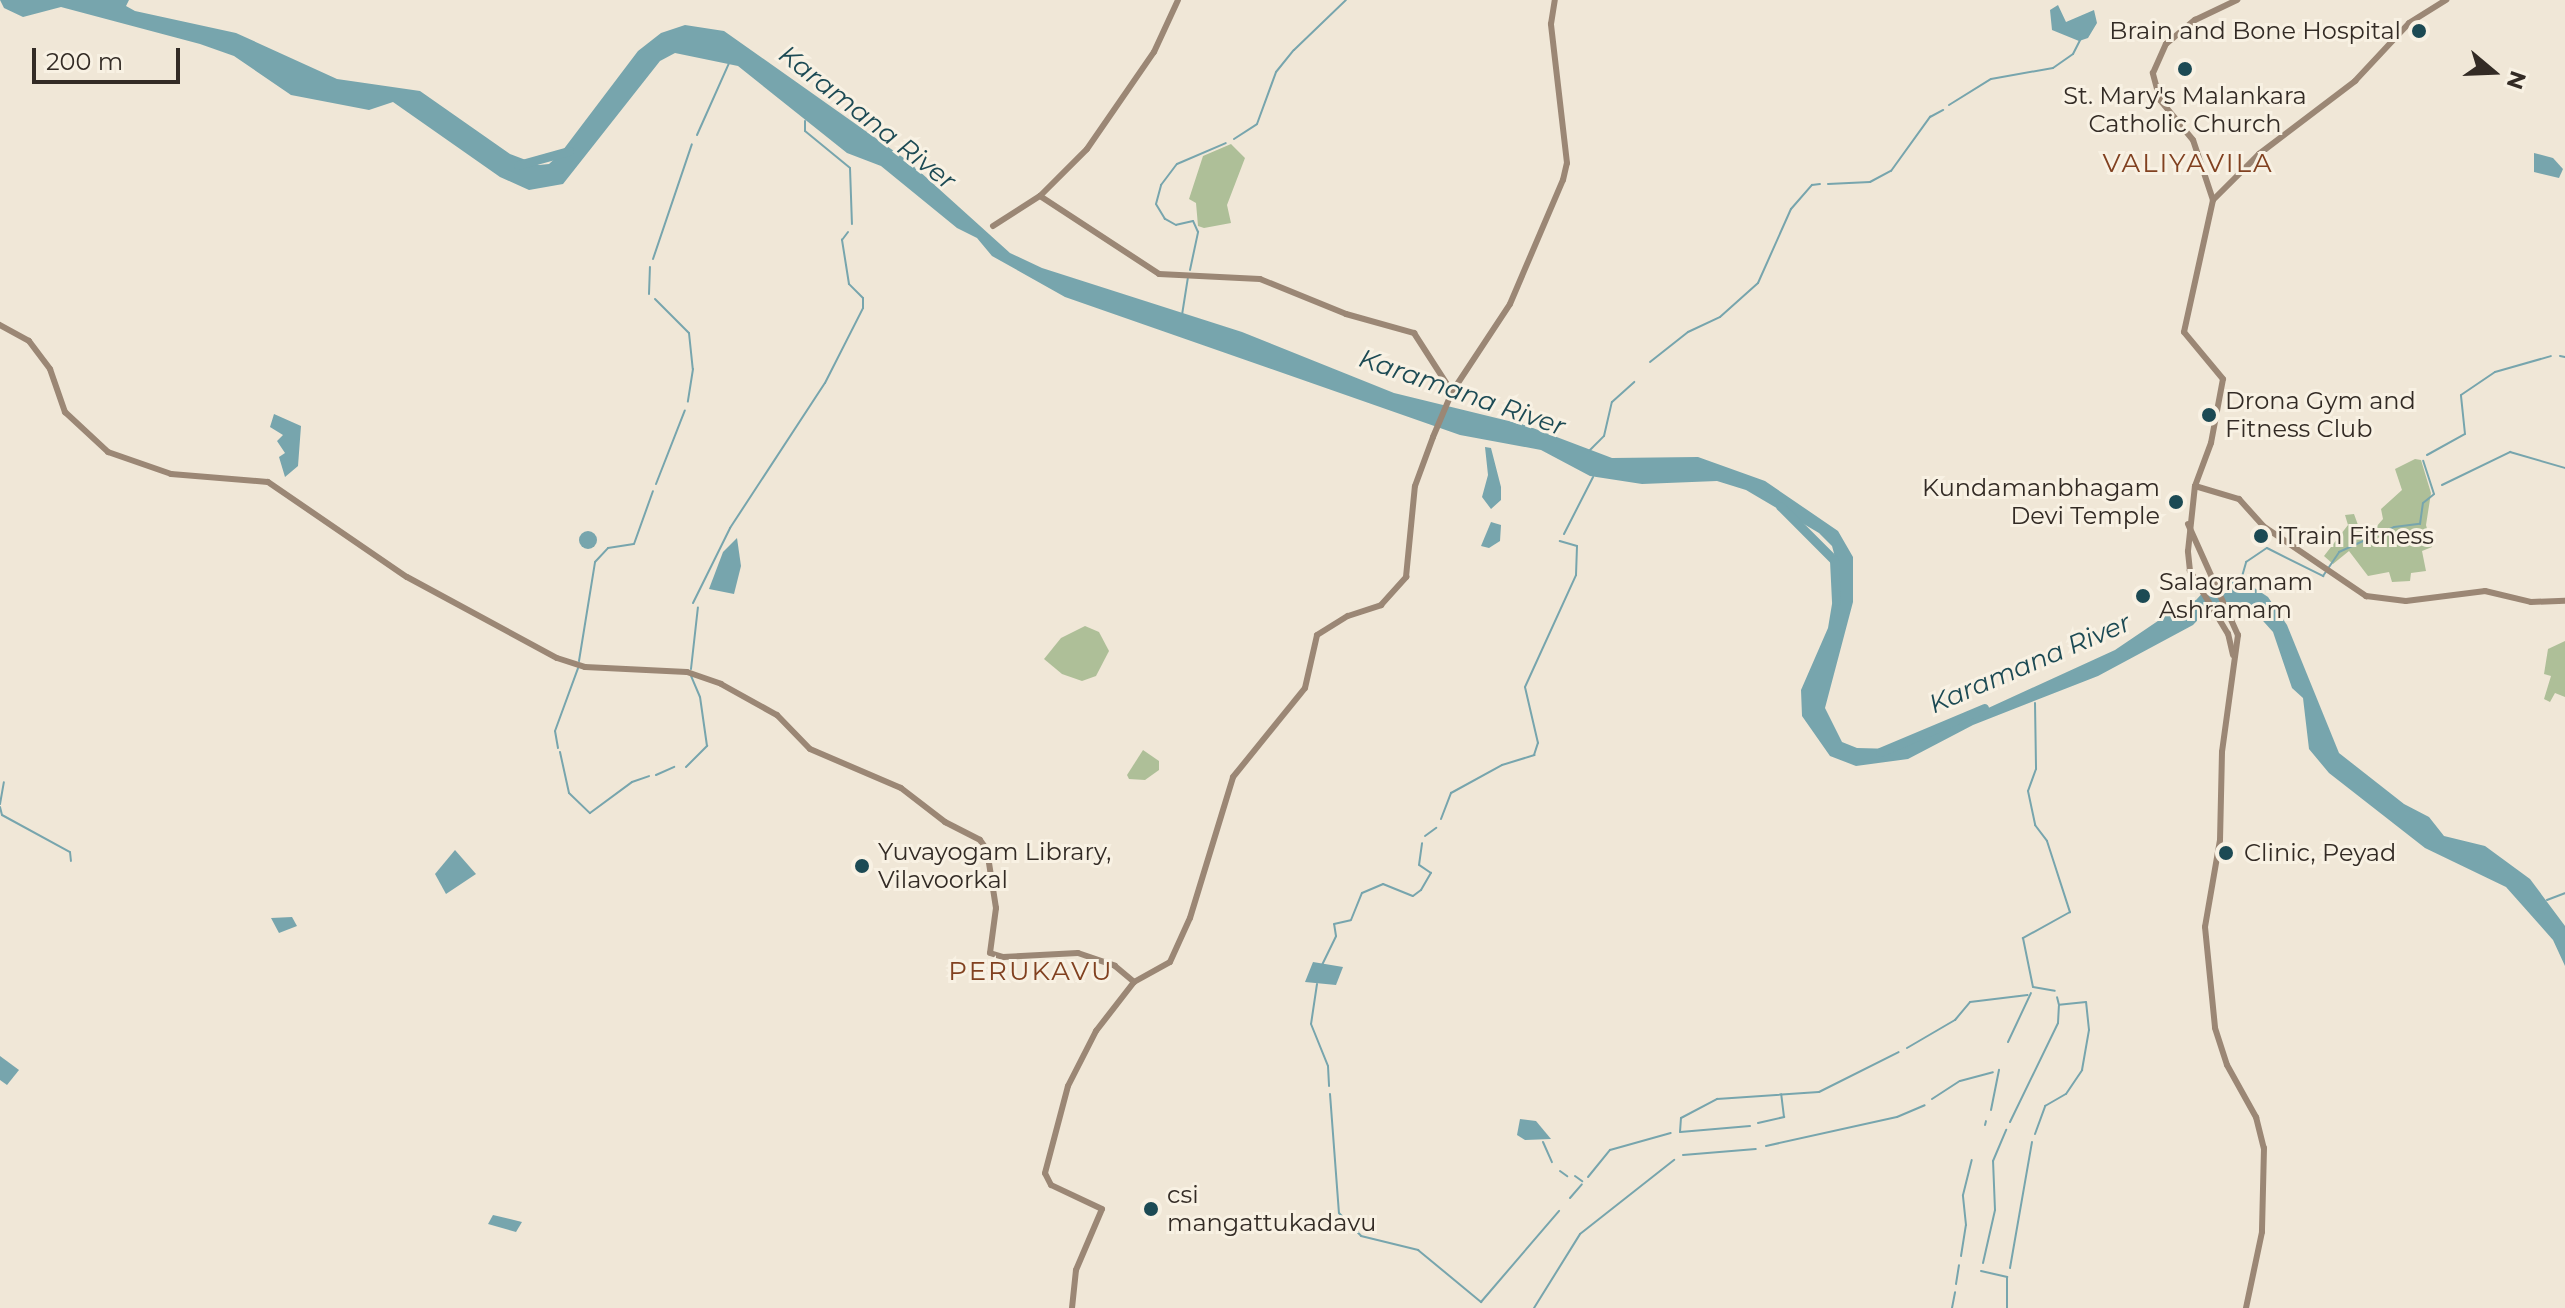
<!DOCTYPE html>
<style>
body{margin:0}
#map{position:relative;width:2565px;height:1308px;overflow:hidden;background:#f0e7d7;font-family:Montserrat,sans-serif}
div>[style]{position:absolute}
.green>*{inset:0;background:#aebf98}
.water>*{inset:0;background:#77a5ad}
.round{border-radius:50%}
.stream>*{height:2px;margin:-1px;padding:0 1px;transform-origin:1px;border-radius:1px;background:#77a5ad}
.river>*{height:9px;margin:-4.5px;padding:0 4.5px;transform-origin:4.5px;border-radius:4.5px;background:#77a5ad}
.secondary>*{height:6px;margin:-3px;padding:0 3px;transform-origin:3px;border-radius:3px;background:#9b8775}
.dots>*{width:22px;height:22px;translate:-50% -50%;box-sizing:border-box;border:4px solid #f8f1e3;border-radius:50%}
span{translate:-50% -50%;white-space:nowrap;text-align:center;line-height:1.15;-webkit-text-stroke:6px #f8f1e3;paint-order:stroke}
.poi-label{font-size:24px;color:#332b25}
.right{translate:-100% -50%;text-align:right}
.left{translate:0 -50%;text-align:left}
.water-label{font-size:26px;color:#1c4a54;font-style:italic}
.neighbourhood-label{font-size:26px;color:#814120;letter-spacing:2px}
.north{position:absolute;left:2453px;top:32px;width:80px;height:80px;-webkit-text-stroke:6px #f8f1e3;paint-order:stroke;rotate:109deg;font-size:22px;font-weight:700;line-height:32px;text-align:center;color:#332b25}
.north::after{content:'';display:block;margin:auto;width:28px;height:36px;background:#332b25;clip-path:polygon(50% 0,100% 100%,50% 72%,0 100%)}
.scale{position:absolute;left:32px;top:48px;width:148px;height:36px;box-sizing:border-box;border:4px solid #332b25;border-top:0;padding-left:10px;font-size:24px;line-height:28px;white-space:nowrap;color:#332b25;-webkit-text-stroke:6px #f8f1e3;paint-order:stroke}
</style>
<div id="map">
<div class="green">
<div style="clip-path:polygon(1231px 144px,1245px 158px,1227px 205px,1231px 223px,1204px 228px,1198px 226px,1196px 203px,1189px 199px,1203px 156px)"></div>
<div style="clip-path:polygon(2415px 459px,2421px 460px,2431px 493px,2426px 525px,2432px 547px,2422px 551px,2426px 571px,2411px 573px,2410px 581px,2392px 582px,2389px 572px,2368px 576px,2349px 551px,2333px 564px,2324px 556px,2348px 525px,2345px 515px,2354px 514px,2362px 536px,2370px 534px,2383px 519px,2381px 509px,2402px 490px,2395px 469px)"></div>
<div style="clip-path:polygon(1085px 626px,1099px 632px,1109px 651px,1096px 676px,1082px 681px,1062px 674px,1044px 659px,1061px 638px)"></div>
<div style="clip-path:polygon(2565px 641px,2565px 697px,2555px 693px,2550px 702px,2544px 699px,2551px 676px,2544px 674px,2548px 649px)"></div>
<div style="clip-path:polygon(1143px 750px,1159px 761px,1159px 770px,1145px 780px,1129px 779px,1127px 775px)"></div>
</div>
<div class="water">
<div style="clip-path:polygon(0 0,129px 0,126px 6px,135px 11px,236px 33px,337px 79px,420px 91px,510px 154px,539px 165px,549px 164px,560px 154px,638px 51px,661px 33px,685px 25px,724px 31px,908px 161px,1010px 253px,1042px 268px,1242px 332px,1394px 393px,1525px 425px,1612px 458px,1698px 457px,1765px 481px,1838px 531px,1853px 557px,1853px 602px,1825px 708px,1842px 742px,1857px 748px,1895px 749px,1912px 743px,2115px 650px,2180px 606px,2196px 600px,2208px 587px,2241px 579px,2268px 597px,2287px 625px,2339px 753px,2404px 804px,2429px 817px,2444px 836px,2485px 846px,2530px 879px,2565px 926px,2565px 966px,2553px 940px,2506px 887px,2425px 848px,2329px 773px,2309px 749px,2303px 698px,2292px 688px,2273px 632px,2246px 602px,2213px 604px,2193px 625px,2098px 676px,1973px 725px,1908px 759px,1856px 766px,1830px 756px,1802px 716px,1801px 690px,1828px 628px,1838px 568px,1832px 546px,1819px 533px,1746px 490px,1717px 481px,1642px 484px,1590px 476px,1541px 450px,1460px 435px,1065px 297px,992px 256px,977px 238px,957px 228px,881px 166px,847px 153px,738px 66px,675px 53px,660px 61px,563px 184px,529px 190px,500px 177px,393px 102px,369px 110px,291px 95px,234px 56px,200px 44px,61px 7px,23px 17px,4px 8px)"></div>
<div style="clip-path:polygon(2058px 5px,2066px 22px,2094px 10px,2097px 23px,2088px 38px,2079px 41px,2052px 30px,2050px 10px)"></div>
<div style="clip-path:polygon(2534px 153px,2553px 158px,2563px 169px,2559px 178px,2534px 172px)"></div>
<div style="clip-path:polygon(274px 414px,301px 426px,298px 466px,285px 477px,279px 457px,285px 453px,277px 441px,283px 435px,270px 427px)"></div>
<div style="clip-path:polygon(1485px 447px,1491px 448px,1501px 487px,1501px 500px,1491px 509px,1482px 497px,1488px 475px)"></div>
<div style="clip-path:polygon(1491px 522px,1501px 525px,1500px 541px,1489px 548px,1481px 546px)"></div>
<div class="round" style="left:579px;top:531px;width:18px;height:18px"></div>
<div style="clip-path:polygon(737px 538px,741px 566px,734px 594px,709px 589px,723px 552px)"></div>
<div style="clip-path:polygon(455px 850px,476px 874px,446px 894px,435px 874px)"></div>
<div style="clip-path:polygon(292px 917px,297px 926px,279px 933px,271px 918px)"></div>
<div style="clip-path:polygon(1313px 962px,1343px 967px,1336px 985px,1305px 982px)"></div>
<div style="clip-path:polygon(0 1056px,19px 1070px,7px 1085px,0 1080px)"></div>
<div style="clip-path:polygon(1520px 1119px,1536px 1121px,1551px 1139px,1525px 1140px,1517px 1135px)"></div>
<div style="clip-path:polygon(493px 1215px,522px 1222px,516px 1232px,488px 1224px)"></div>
</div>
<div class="stream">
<div style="left:1949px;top:105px;width:49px;rotate:-31.8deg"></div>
<div style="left:1991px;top:79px;width:63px;rotate:-10.1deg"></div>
<div style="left:2053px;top:68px;width:24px;rotate:-35deg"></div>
<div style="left:2073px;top:54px;width:16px;rotate:-63deg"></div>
<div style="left:805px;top:121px;width:10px;rotate:90deg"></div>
<div style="left:805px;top:131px;width:58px;rotate:39.4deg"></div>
<div style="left:850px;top:168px;width:56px;rotate:88deg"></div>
<div style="left:697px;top:135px;width:79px;rotate:-66deg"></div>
<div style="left:1234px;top:139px;width:27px;rotate:-33deg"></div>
<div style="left:1257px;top:124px;width:55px;rotate:-69.9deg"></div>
<div style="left:1276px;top:72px;width:28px;rotate:-51deg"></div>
<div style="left:1294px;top:50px;width:72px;rotate:-43.9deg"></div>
<div style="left:1828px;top:184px;width:42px;rotate:-2.7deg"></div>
<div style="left:1870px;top:182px;width:24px;rotate:-28deg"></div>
<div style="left:1891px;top:171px;width:67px;rotate:-54.2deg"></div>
<div style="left:1930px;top:117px;width:15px;rotate:-28deg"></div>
<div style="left:653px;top:259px;width:121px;rotate:-71.3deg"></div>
<div style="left:1190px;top:270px;width:39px;rotate:-78deg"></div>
<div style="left:1198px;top:232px;width:12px;rotate:-114deg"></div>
<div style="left:1193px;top:221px;width:17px;rotate:167deg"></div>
<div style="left:1176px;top:225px;width:13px;rotate:-151deg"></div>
<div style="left:1165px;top:219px;width:17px;rotate:-121deg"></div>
<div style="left:1156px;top:204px;width:20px;rotate:-75deg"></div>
<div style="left:1161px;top:185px;width:26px;rotate:-53deg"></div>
<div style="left:1177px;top:164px;width:53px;rotate:-23.2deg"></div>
<div style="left:649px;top:294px;width:27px;rotate:-88deg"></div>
<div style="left:655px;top:299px;width:48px;rotate:45deg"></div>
<div style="left:689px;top:333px;width:36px;rotate:84deg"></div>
<div style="left:693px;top:369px;width:33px;rotate:99deg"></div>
<div style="left:1182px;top:315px;width:37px;rotate:-81deg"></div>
<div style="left:2560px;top:356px;width:5px;rotate:11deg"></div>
<div style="left:1650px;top:362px;width:48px;rotate:-38.3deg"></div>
<div style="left:1688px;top:332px;width:35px;rotate:-25deg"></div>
<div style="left:1720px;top:317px;width:51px;rotate:-41.8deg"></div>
<div style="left:1758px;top:283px;width:81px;rotate:-66deg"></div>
<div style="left:1791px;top:209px;width:32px;rotate:-49deg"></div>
<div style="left:1812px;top:185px;width:8px;rotate:-7deg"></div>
<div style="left:1589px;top:451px;width:21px;rotate:-45deg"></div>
<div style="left:1604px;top:436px;width:35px;rotate:-77deg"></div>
<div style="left:1612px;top:402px;width:30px;rotate:-42deg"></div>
<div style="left:2427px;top:455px;width:43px;rotate:-28.9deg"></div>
<div style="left:2465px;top:434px;width:39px;rotate:-96deg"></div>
<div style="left:2461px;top:395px;width:41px;rotate:-34.1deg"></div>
<div style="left:2495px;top:372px;width:58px;rotate:-15.9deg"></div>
<div style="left:656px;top:484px;width:79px;rotate:-68.6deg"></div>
<div style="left:2442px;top:485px;width:76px;rotate:-25.9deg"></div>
<div style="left:2510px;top:452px;width:57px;rotate:16.2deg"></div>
<div style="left:1564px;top:534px;width:64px;rotate:-63deg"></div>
<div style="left:2241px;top:580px;width:19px;rotate:-74deg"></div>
<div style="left:2246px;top:562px;width:25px;rotate:-34deg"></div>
<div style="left:2267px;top:548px;width:63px;rotate:26.6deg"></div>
<div style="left:2323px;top:576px;width:29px;rotate:-56deg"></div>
<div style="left:2339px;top:552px;width:60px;rotate:-24.4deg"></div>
<div style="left:2394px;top:527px;width:26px;rotate:-7deg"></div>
<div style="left:2420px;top:524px;width:21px;rotate:-82deg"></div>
<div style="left:2423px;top:503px;width:14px;rotate:-39deg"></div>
<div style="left:2434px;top:494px;width:35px;rotate:-108deg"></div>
<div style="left:693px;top:603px;width:84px;rotate:-63.7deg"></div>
<div style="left:730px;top:528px;width:173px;rotate:-56.8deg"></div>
<div style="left:825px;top:383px;width:84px;rotate:-63.1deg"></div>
<div style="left:863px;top:308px;width:10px;rotate:-90deg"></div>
<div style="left:863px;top:298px;width:20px;rotate:-135deg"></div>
<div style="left:849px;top:284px;width:45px;rotate:-99deg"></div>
<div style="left:842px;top:240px;width:10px;rotate:-53deg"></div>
<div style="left:579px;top:661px;width:100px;rotate:-80.8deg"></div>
<div style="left:595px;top:562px;width:19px;rotate:-47deg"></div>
<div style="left:608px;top:548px;width:26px;rotate:-9deg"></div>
<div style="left:634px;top:544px;width:56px;rotate:-70.3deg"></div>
<div style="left:691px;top:669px;width:62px;rotate:-83.6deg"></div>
<div style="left:2035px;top:703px;width:66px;rotate:89.1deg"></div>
<div style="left:2036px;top:769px;width:23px;rotate:110deg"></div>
<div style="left:2028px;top:791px;width:35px;rotate:78deg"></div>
<div style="left:2035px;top:825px;width:20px;rotate:53deg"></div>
<div style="left:2047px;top:841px;width:75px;rotate:72.1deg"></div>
<div style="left:2070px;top:912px;width:54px;rotate:151deg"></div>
<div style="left:2023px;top:938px;width:50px;rotate:78.5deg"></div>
<div style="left:2033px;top:987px;width:22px;rotate:10deg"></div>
<div style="left:558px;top:748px;width:17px;rotate:-100deg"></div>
<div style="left:555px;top:731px;width:67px;rotate:-69.9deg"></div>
<div style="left:560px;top:752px;width:42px;rotate:77.6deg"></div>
<div style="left:569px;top:793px;width:29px;rotate:44deg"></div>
<div style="left:590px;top:813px;width:52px;rotate:-36.4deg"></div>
<div style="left:632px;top:782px;width:18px;rotate:-19deg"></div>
<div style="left:686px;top:767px;width:30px;rotate:-45deg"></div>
<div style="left:707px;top:746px;width:49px;rotate:-98.1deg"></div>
<div style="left:700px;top:697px;width:23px;rotate:-113deg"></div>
<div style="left:656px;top:775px;width:20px;rotate:-24deg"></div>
<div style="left:0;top:804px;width:22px;rotate:-80deg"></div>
<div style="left:0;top:807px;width:8px;rotate:76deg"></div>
<div style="left:2px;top:815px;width:77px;rotate:28.6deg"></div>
<div style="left:70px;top:852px;width:9px;rotate:84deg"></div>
<div style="left:1441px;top:819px;width:28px;rotate:-69deg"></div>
<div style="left:1451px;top:793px;width:58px;rotate:-28.8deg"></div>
<div style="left:1502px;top:765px;width:34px;rotate:-17deg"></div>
<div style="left:1534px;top:755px;width:13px;rotate:-72deg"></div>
<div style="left:1538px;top:743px;width:57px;rotate:-103.1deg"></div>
<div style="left:1525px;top:687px;width:123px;rotate:-65.5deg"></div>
<div style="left:1576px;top:575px;width:29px;rotate:-88deg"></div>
<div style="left:1577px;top:546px;width:18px;rotate:-164deg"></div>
<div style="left:1425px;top:836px;width:14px;rotate:-36deg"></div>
<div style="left:2547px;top:900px;width:19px;rotate:-21deg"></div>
<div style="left:1322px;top:965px;width:32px;rotate:-64deg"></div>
<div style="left:1336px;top:936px;width:12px;rotate:-99deg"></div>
<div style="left:1334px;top:924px;width:17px;rotate:-13deg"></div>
<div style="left:1351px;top:920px;width:29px;rotate:-68deg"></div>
<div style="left:1362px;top:893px;width:23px;rotate:-23deg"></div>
<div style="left:1383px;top:884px;width:32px;rotate:22deg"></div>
<div style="left:1413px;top:896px;width:10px;rotate:-37deg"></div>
<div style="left:1421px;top:890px;width:20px;rotate:-60deg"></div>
<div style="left:1431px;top:873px;width:14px;rotate:-146deg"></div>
<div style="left:1419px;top:865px;width:22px;rotate:-82deg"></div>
<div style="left:1317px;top:984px;width:40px;rotate:98.5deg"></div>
<div style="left:1311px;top:1024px;width:45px;rotate:68deg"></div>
<div style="left:1328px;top:1066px;width:20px;rotate:87deg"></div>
<div style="left:2008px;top:1042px;width:54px;rotate:-64.9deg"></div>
<div style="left:1907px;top:1048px;width:56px;rotate:-30.3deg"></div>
<div style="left:1955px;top:1020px;width:23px;rotate:-50deg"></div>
<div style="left:1970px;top:1002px;width:58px;rotate:-6.9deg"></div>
<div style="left:1330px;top:1094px;width:119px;rotate:85.7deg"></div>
<div style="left:1339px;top:1213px;width:32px;rotate:46deg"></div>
<div style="left:1361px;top:1236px;width:59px;rotate:13.8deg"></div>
<div style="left:1418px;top:1250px;width:82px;rotate:39.5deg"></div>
<div style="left:1481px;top:1302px;width:120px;rotate:-49.4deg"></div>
<div style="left:1932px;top:1099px;width:33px;rotate:-33deg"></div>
<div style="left:1960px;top:1081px;width:34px;rotate:-15deg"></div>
<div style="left:1991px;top:1110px;width:41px;rotate:-78.7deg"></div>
<div style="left:2010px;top:1122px;width:110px;rotate:-64.1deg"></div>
<div style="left:2058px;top:1023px;width:17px;rotate:-87deg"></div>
<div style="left:1758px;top:1123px;width:27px;rotate:-13deg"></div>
<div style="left:1784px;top:1117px;width:23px;rotate:-97deg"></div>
<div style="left:1985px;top:1125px;width:4px;rotate:-76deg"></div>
<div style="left:1750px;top:1126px;width:70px;rotate:175.1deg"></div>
<div style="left:1680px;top:1132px;width:14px;rotate:-86deg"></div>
<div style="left:1681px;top:1118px;width:41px;rotate:-27.8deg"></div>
<div style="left:1717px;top:1099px;width:102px;rotate:-3.9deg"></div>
<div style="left:1819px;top:1092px;width:89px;rotate:-26.6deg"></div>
<div style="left:2035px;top:1134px;width:30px;rotate:-70deg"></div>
<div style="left:2045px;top:1106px;width:24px;rotate:-30deg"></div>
<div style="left:2066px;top:1094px;width:29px;rotate:-56deg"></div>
<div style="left:2082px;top:1070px;width:41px;rotate:-80.1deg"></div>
<div style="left:2089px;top:1030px;width:28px;rotate:-96deg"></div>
<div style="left:2086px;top:1002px;width:27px;rotate:174deg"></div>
<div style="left:2059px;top:1005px;width:8px;rotate:-104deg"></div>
<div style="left:1543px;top:1142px;width:22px;rotate:66deg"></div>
<div style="left:1766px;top:1146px;width:134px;rotate:-12.5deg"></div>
<div style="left:1897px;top:1117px;width:30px;rotate:-23deg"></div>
<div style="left:1683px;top:1155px;width:73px;rotate:-4.7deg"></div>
<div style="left:1560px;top:1171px;width:9px;rotate:36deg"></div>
<div style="left:1575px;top:1176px;width:9px;rotate:36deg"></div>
<div style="left:1588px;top:1177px;width:35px;rotate:-51deg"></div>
<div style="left:1610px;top:1150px;width:63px;rotate:-15.6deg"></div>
<div style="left:1570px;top:1198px;width:18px;rotate:-49deg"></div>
<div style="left:1961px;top:1256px;width:31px;rotate:-81deg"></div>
<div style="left:1966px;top:1225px;width:30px;rotate:-96deg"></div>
<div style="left:1963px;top:1195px;width:36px;rotate:-76deg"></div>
<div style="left:1983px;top:1263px;width:54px;rotate:-77.2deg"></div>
<div style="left:1995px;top:1210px;width:49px;rotate:-92.3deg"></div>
<div style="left:1993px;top:1161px;width:34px;rotate:-67deg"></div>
<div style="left:2010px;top:1268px;width:128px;rotate:-80.1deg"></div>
<div style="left:1981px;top:1271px;width:27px;rotate:13deg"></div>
<div style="left:2007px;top:1277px;width:31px;rotate:90deg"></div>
<div style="left:1956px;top:1284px;width:19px;rotate:-81deg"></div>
<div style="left:1534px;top:1308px;width:87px;rotate:-58.1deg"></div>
<div style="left:1580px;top:1234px;width:120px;rotate:-38.2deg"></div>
<div style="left:1952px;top:1308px;width:16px;rotate:-79deg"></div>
</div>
<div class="river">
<div style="left:518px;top:165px;width:53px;rotate:-15.4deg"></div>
<div style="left:1780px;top:506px;width:76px;rotate:45deg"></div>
<div style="left:1834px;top:560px;width:41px;rotate:87.2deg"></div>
<div style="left:1880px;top:752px;width:113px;rotate:-22.9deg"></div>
</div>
<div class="secondary">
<div style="left:1040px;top:196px;width:142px;rotate:33.2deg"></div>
<div style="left:1159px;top:274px;width:101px;rotate:2.8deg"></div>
<div style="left:1260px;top:279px;width:93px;rotate:22.1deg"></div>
<div style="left:1346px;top:314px;width:71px;rotate:15.6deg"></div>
<div style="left:1414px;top:333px;width:70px;rotate:57.2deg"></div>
<div style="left:2213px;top:200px;width:65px;rotate:-45deg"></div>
<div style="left:2259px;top:154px;width:121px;rotate:-37.2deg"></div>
<div style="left:2355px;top:81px;width:79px;rotate:-47deg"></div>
<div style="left:2409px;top:23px;width:44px;rotate:-31.9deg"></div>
<div style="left:993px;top:226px;width:56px;rotate:-32.6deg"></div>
<div style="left:1040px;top:196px;width:66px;rotate:-45deg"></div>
<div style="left:1087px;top:149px;width:118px;rotate:-55.4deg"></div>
<div style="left:1154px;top:52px;width:57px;rotate:-65.2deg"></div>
<div style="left:0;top:325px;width:33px;rotate:29deg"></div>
<div style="left:29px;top:341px;width:35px;rotate:53deg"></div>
<div style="left:50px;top:369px;width:46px;rotate:70.8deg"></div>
<div style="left:65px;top:412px;width:59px;rotate:42.9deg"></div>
<div style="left:108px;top:452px;width:67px;rotate:19.2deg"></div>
<div style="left:171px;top:474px;width:97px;rotate:4.7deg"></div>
<div style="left:268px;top:482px;width:168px;rotate:34.4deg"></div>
<div style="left:407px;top:577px;width:170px;rotate:28.4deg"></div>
<div style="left:557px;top:658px;width:29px;rotate:18deg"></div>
<div style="left:585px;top:667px;width:102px;rotate:2.8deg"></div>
<div style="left:687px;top:672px;width:36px;rotate:19deg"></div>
<div style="left:721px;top:684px;width:64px;rotate:29deg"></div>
<div style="left:777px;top:715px;width:47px;rotate:45.9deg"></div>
<div style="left:810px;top:749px;width:99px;rotate:23.2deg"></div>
<div style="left:901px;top:788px;width:56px;rotate:37.7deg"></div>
<div style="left:945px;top:822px;width:39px;rotate:27deg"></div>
<div style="left:980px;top:840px;width:12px;rotate:55deg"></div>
<div style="left:987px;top:850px;width:59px;rotate:81.2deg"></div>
<div style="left:996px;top:908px;width:45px;rotate:97.6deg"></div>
<div style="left:990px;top:953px;width:14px;rotate:17deg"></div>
<div style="left:1003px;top:957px;width:75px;rotate:-3.1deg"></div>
<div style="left:1078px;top:953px;width:39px;rotate:19deg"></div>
<div style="left:1115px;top:966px;width:25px;rotate:40deg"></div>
<div style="left:2195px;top:486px;width:46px;rotate:16.5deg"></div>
<div style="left:2239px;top:499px;width:36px;rotate:48deg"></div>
<div style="left:2263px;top:526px;width:125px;rotate:34.2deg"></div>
<div style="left:2366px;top:596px;width:40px;rotate:7.1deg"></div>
<div style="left:2406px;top:601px;width:80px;rotate:-7.2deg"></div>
<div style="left:2485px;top:591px;width:47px;rotate:13.4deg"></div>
<div style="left:2531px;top:602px;width:34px;rotate:-2deg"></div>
<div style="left:2188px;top:524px;width:122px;rotate:65.8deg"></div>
<div style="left:2238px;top:635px;width:118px;rotate:97.8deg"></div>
<div style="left:2222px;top:752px;width:88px;rotate:91.3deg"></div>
<div style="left:2220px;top:840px;width:88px;rotate:99.8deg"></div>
<div style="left:2205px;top:927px;width:101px;rotate:84.3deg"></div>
<div style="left:2215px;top:1028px;width:39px;rotate:72deg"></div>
<div style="left:2227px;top:1065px;width:60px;rotate:60.9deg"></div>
<div style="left:2256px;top:1117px;width:32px;rotate:76deg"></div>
<div style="left:2264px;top:1148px;width:84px;rotate:91.4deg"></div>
<div style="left:2262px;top:1232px;width:78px;rotate:101.9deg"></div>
<div style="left:2233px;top:655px;width:22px;rotate:-103deg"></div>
<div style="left:2228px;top:634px;width:74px;rotate:-121.1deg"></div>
<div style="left:2190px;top:571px;width:20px;rotate:-96deg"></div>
<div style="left:2188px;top:551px;width:65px;rotate:-83.9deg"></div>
<div style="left:2195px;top:486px;width:46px;rotate:-69.6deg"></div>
<div style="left:2211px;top:443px;width:65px;rotate:-79.4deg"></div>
<div style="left:2223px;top:379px;width:61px;rotate:-129.7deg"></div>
<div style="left:2184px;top:332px;width:135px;rotate:-77.6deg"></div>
<div style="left:2213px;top:200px;width:63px;rotate:-108.4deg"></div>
<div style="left:2193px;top:140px;width:52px;rotate:-129.5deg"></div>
<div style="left:2160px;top:100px;width:28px;rotate:-105deg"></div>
<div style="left:2153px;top:73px;width:32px;rotate:-66deg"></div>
<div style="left:2166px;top:44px;width:38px;rotate:-40deg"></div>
<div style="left:2195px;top:20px;width:47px;rotate:-25.5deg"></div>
<div style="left:1072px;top:1308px;width:38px;rotate:-84deg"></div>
<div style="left:1076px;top:1270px;width:66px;rotate:-66.9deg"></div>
<div style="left:1102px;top:1209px;width:56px;rotate:-154.8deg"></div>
<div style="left:1051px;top:1185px;width:13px;rotate:-117deg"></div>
<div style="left:1045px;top:1173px;width:90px;rotate:-75.2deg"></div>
<div style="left:1068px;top:1086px;width:62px;rotate:-63deg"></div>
<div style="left:1096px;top:1031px;width:62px;rotate:-52.2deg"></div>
<div style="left:1134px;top:982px;width:41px;rotate:-29.1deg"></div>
<div style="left:1170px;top:962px;width:48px;rotate:-65.6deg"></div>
<div style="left:1190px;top:918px;width:147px;rotate:-73deg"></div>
<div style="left:1233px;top:777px;width:114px;rotate:-51deg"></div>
<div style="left:1305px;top:688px;width:54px;rotate:-77.2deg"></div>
<div style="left:1317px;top:635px;width:36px;rotate:-32deg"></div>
<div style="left:1348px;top:616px;width:35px;rotate:-18deg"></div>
<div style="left:1381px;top:605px;width:38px;rotate:-48deg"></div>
<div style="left:1406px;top:577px;width:91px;rotate:-84.4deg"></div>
<div style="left:1415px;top:486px;width:52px;rotate:-69.8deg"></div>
<div style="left:1433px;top:437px;width:49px;rotate:-67.1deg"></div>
<div style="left:1452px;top:392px;width:105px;rotate:-56.6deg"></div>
<div style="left:1510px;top:304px;width:135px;rotate:-66.9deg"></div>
<div style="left:1563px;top:180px;width:17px;rotate:-77deg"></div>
<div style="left:1567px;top:163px;width:140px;rotate:-96.6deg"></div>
<div style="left:1551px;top:24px;width:24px;rotate:-81deg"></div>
</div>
<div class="dots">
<div style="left:2419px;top:31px;background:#1c4a54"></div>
<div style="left:2185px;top:69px;background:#1c4a54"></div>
<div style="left:2209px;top:415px;background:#1c4a54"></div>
<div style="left:2176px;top:502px;background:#1c4a54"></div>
<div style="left:2261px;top:536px;background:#1c4a54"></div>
<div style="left:2143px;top:596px;background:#1c4a54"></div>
<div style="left:2226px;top:853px;background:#1c4a54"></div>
<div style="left:862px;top:866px;background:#1c4a54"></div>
<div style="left:1151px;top:1209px;background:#1c4a54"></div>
</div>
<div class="poi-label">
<span class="right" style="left:2401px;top:31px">Brain and Bone Hospital</span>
<span style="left:2185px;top:110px">St. Mary's Malankara<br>Catholic Church</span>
<span class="left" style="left:2225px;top:415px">Drona Gym and<br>Fitness Club</span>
<span class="right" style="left:2160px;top:502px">Kundamanbhagam<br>Devi Temple</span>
<span class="left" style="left:2277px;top:536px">iTrain Fitness</span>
<span class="left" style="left:2159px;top:596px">Salagramam<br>Ashramam</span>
<span class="left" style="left:878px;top:866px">Yuvayogam Library,<br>Vilavoorkal</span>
<span class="left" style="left:2244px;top:853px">Clinic, Peyad</span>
<span class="left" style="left:1167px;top:1209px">csi<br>mangattukadavu</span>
</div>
<div class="water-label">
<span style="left:867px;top:118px;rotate:38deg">Karamana River</span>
<span style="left:1462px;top:393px;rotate:19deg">Karamana River</span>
<span style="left:2030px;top:664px;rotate:-23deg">Karamana River</span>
</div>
<div class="neighbourhood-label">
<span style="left:2188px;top:164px">VALIYAVILA</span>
<span style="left:1031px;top:972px">PERUKAVU</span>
</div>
<div class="north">N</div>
<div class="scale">200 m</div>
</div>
